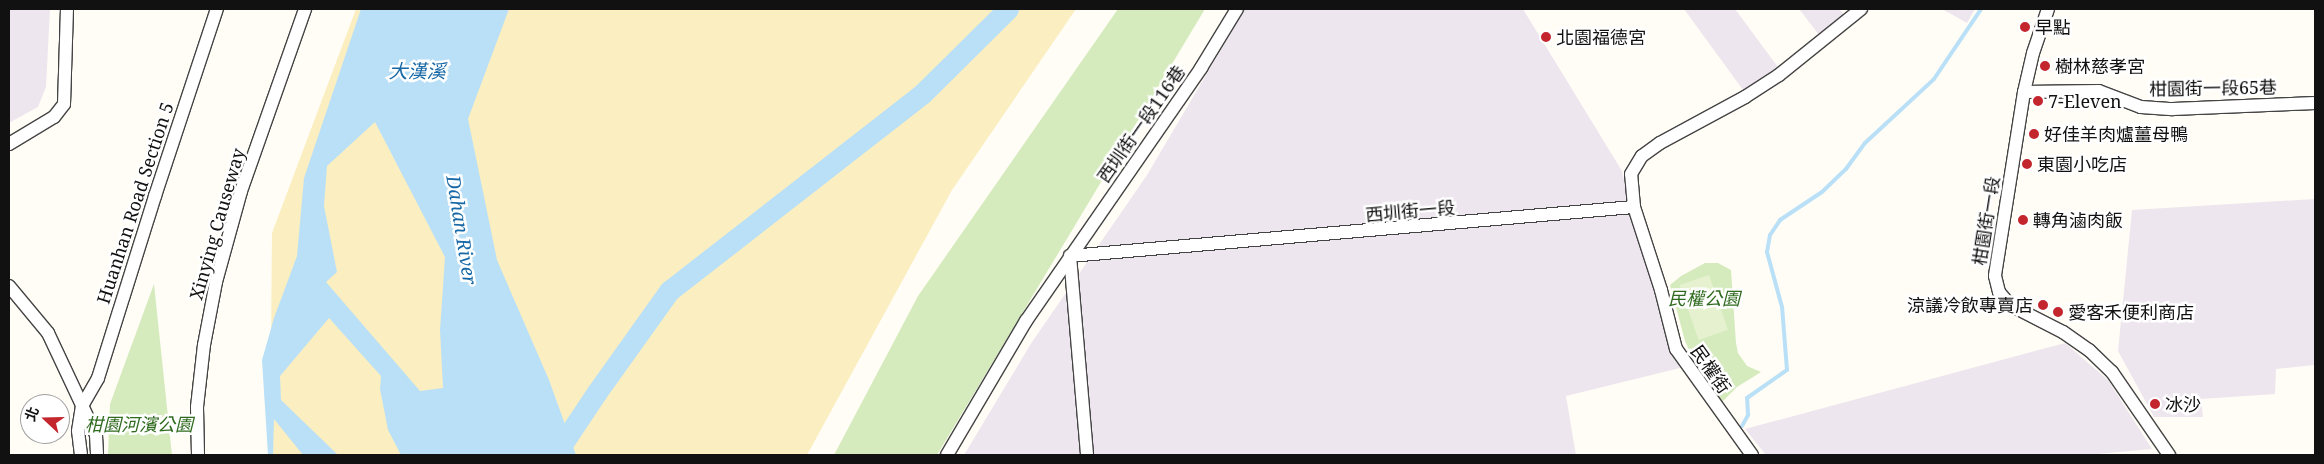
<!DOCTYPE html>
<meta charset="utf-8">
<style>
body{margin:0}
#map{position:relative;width:2324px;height:464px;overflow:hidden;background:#fffdf5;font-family:"Noto Serif","Noto Sans TC",serif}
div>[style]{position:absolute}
.industrial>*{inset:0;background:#eee6ef}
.green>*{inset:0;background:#d5ebbd}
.sand>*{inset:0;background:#fbeec1}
.pitch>*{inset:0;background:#e6f2cf;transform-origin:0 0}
.water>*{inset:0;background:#b9e0f7}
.stream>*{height:4px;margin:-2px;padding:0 2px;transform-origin:2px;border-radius:2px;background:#b9e0f7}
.river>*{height:21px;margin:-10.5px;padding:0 10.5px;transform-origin:10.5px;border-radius:10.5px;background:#b9e0f7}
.roads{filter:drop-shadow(1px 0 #444) drop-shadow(-1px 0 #444) drop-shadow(0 1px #444) drop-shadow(0 -1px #444)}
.minor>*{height:12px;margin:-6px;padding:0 6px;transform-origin:6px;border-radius:6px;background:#fff}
.dots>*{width:14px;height:14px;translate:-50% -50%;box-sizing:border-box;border:2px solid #fff;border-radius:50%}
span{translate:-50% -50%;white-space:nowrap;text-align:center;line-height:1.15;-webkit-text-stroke:5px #fff;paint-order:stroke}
.poi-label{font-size:18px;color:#111}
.left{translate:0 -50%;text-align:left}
.right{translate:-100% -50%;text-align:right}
.street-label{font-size:18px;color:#111}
.park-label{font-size:18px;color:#2f6b1f;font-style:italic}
.water-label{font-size:19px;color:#1768a6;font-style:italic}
.frame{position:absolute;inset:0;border:10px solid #111;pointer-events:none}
.north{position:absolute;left:20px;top:394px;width:50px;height:50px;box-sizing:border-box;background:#fff;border:1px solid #a0a0a0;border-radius:50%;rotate:291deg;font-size:14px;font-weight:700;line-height:20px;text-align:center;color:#111}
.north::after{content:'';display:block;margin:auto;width:18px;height:22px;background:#c4262e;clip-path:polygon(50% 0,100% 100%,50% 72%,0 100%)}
</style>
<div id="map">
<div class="industrial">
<div style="clip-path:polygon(9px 9px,50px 9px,46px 87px,38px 107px,9px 123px)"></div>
<div style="clip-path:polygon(1245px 9px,1523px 9px,1622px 171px,1632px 218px,1680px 368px,1566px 396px,1576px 455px,964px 455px,1032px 342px,1147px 175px)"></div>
<div style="clip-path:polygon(1684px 9px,1735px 9px,1778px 67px,1743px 90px)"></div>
<div style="clip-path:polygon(1799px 9px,1839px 9px,1845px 16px,1819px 35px)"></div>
<div style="clip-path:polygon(1942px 9px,1975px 9px,1967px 23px)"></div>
<div style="clip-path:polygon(2315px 199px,2315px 365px,2276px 369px,2275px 394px,2201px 399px,2203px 417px,2154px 417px,2118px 351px,2132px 210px)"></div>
<div style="clip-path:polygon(2065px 343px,2108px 380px,2152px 449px,2086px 455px,1766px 455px,1745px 429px)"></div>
</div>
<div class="green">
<div style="clip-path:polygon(1118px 9px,1205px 9px,937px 455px,834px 455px,918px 296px)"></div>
<div style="clip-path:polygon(1705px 263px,1718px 263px,1731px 270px,1736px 343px,1738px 353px,1747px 366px,1761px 372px,1737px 387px,1722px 402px,1692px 357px,1685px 341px,1670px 285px,1681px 276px)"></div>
<div style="clip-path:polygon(154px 284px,172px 455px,108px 455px,110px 404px)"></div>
</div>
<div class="sand">
<div style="clip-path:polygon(356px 9px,1076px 9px,952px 190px,807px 455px,270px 455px,272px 233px)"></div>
</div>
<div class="pitch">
<div style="left:1709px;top:275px;width:58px;height:31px;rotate:71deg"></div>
</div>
<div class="water">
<div style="clip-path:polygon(evenodd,361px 9px,509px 9px,468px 119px,497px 260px,549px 380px,576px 455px,401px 455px,388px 430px,380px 389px,381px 376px,329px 318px,280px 376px,281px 400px,338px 455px,303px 455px,274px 419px,273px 455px,268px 455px,262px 360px,274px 318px,297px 256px,304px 178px,361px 9px,375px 122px,445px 257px,440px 330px,443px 388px,420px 391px,326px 282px,337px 272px,324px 206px,327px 166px,375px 122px)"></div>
</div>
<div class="stream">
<div style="left:1742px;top:426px;width:13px;rotate:-61deg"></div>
<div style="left:1748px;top:415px;width:17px;rotate:-93deg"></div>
<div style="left:1747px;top:398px;width:49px;rotate:-35deg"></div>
<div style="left:1787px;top:370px;width:63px;rotate:-94.5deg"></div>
<div style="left:1782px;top:307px;width:57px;rotate:-105.3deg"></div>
<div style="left:1767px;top:252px;width:17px;rotate:-80deg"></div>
<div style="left:1770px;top:235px;width:18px;rotate:-56deg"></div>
<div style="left:1780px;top:220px;width:50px;rotate:-33.7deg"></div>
<div style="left:1822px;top:192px;width:33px;rotate:-44deg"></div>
<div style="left:1846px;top:169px;width:32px;rotate:-54deg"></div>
<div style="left:1865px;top:143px;width:94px;rotate:-42.8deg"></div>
<div style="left:1934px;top:79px;width:84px;rotate:-56.1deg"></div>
</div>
<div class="river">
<div style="left:555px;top:455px;width:76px;rotate:-56.3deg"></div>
<div style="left:597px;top:392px;width:124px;rotate:-54.5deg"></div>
<div style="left:669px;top:291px;width:321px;rotate:-37.9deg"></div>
<div style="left:922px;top:94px;width:121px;rotate:-44.7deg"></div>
</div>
<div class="roads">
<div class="minor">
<div style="left:2048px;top:9px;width:46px;rotate:108.8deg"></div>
<div style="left:2033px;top:53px;width:40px;rotate:103deg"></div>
<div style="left:2024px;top:92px;width:186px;rotate:99deg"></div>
<div style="left:1995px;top:276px;width:16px;rotate:76deg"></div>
<div style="left:1999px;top:292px;width:17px;rotate:50deg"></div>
<div style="left:2010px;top:305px;width:59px;rotate:27deg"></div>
<div style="left:2063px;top:332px;width:32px;rotate:35deg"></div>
<div style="left:2089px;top:350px;width:32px;rotate:44deg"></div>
<div style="left:2112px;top:372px;width:101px;rotate:55.5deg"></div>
<div style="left:2024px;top:92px;width:75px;rotate:-0.8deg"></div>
<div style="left:2099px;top:91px;width:45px;rotate:20.9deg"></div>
<div style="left:2141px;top:107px;width:32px;rotate:4deg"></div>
<div style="left:2173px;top:109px;width:142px;rotate:-2.4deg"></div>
<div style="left:9px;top:144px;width:52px;rotate:-31deg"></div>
<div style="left:54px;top:117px;width:16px;rotate:-52deg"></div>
<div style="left:64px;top:104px;width:95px;rotate:-88.2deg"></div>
<div style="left:1070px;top:256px;width:566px;rotate:-4.97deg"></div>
<div style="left:1070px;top:256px;width:200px;rotate:85.1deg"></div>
<div style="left:9px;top:286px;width:61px;rotate:50.3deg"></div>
<div style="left:48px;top:333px;width:113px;rotate:64.8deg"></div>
<div style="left:96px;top:435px;width:20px;rotate:87deg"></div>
<div style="left:81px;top:455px;width:24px;rotate:-97deg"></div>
<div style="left:78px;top:431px;width:25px;rotate:-81deg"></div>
<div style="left:82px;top:406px;width:32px;rotate:-60deg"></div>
<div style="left:98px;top:378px;width:191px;rotate:-72.6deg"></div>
<div style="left:155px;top:196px;width:197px;rotate:-71.7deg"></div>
<div style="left:198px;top:455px;width:48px;rotate:-91.2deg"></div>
<div style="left:197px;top:407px;width:62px;rotate:-83.6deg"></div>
<div style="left:204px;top:345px;width:64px;rotate:-79.2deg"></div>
<div style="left:216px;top:282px;width:94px;rotate:-74.6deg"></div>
<div style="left:241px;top:191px;width:193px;rotate:-70.6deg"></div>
<div style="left:947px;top:455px;width:156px;rotate:-59.5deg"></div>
<div style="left:1026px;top:321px;width:308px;rotate:-55.3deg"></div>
<div style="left:1201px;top:68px;width:69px;rotate:-58.6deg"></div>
<div style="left:1752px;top:455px;width:130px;rotate:-125.6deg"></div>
<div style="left:1676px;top:349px;width:61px;rotate:-104.3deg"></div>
<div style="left:1661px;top:290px;width:87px;rotate:-108deg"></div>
<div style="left:1634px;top:207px;width:33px;rotate:-95deg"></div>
<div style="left:1631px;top:174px;width:21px;rotate:-59deg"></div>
<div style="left:1642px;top:156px;width:22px;rotate:-36deg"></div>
<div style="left:1660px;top:143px;width:97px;rotate:-28.4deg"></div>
<div style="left:1745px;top:97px;width:40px;rotate:-32.9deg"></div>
<div style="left:1779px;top:75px;width:105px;rotate:-38.8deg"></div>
</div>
</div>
<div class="dots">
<div style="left:2025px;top:27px;background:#c4262e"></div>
<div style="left:1546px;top:37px;background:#c4262e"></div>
<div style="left:2045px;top:66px;background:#c4262e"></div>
<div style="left:2038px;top:101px;background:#c4262e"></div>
<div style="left:2034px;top:134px;background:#c4262e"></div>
<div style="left:2027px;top:164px;background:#c4262e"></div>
<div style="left:2023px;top:220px;background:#c4262e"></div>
<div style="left:2043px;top:305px;background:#c4262e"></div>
<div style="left:2058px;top:312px;background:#c4262e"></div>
<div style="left:2155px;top:404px;background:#c4262e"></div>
</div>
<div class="poi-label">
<span class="left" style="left:2035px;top:27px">早點</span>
<span class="left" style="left:1556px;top:37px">北園福德宮</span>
<span class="left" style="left:2055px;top:66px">樹林慈孝宮</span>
<span class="left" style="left:2048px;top:101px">7-Eleven</span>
<span class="left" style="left:2044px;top:134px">好佳羊肉爐薑母鴨</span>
<span class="left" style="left:2037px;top:164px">東園小吃店</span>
<span class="left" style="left:2033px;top:220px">轉角滷肉飯</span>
<span class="right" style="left:2033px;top:305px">涼議冷飲專賣店</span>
<span class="left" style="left:2068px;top:312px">愛客禾便利商店</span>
<span class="left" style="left:2165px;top:404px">冰沙</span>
</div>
<div class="street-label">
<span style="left:2213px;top:88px;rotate:-1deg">柑園街一段65巷</span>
<span style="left:1141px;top:124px;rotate:-55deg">西圳街一段116巷</span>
<span style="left:135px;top:203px;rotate:-72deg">Huanhan Road Section 5</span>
<span style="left:1410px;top:211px;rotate:-5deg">西圳街一段</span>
<span style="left:1986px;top:221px;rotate:-81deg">柑園街一段</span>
<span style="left:217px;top:224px;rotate:-74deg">Xinying Causeway</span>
<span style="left:1711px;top:369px;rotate:55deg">民權街</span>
</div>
<div class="park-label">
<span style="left:1704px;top:298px">民權公園</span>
<span style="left:139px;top:424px">柑園河濱公園</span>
</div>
<div class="water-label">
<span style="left:417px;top:72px">大漢溪</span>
<span style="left:461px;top:230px;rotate:81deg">Dahan River</span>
</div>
<div class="frame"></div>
<div class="north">北</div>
</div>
